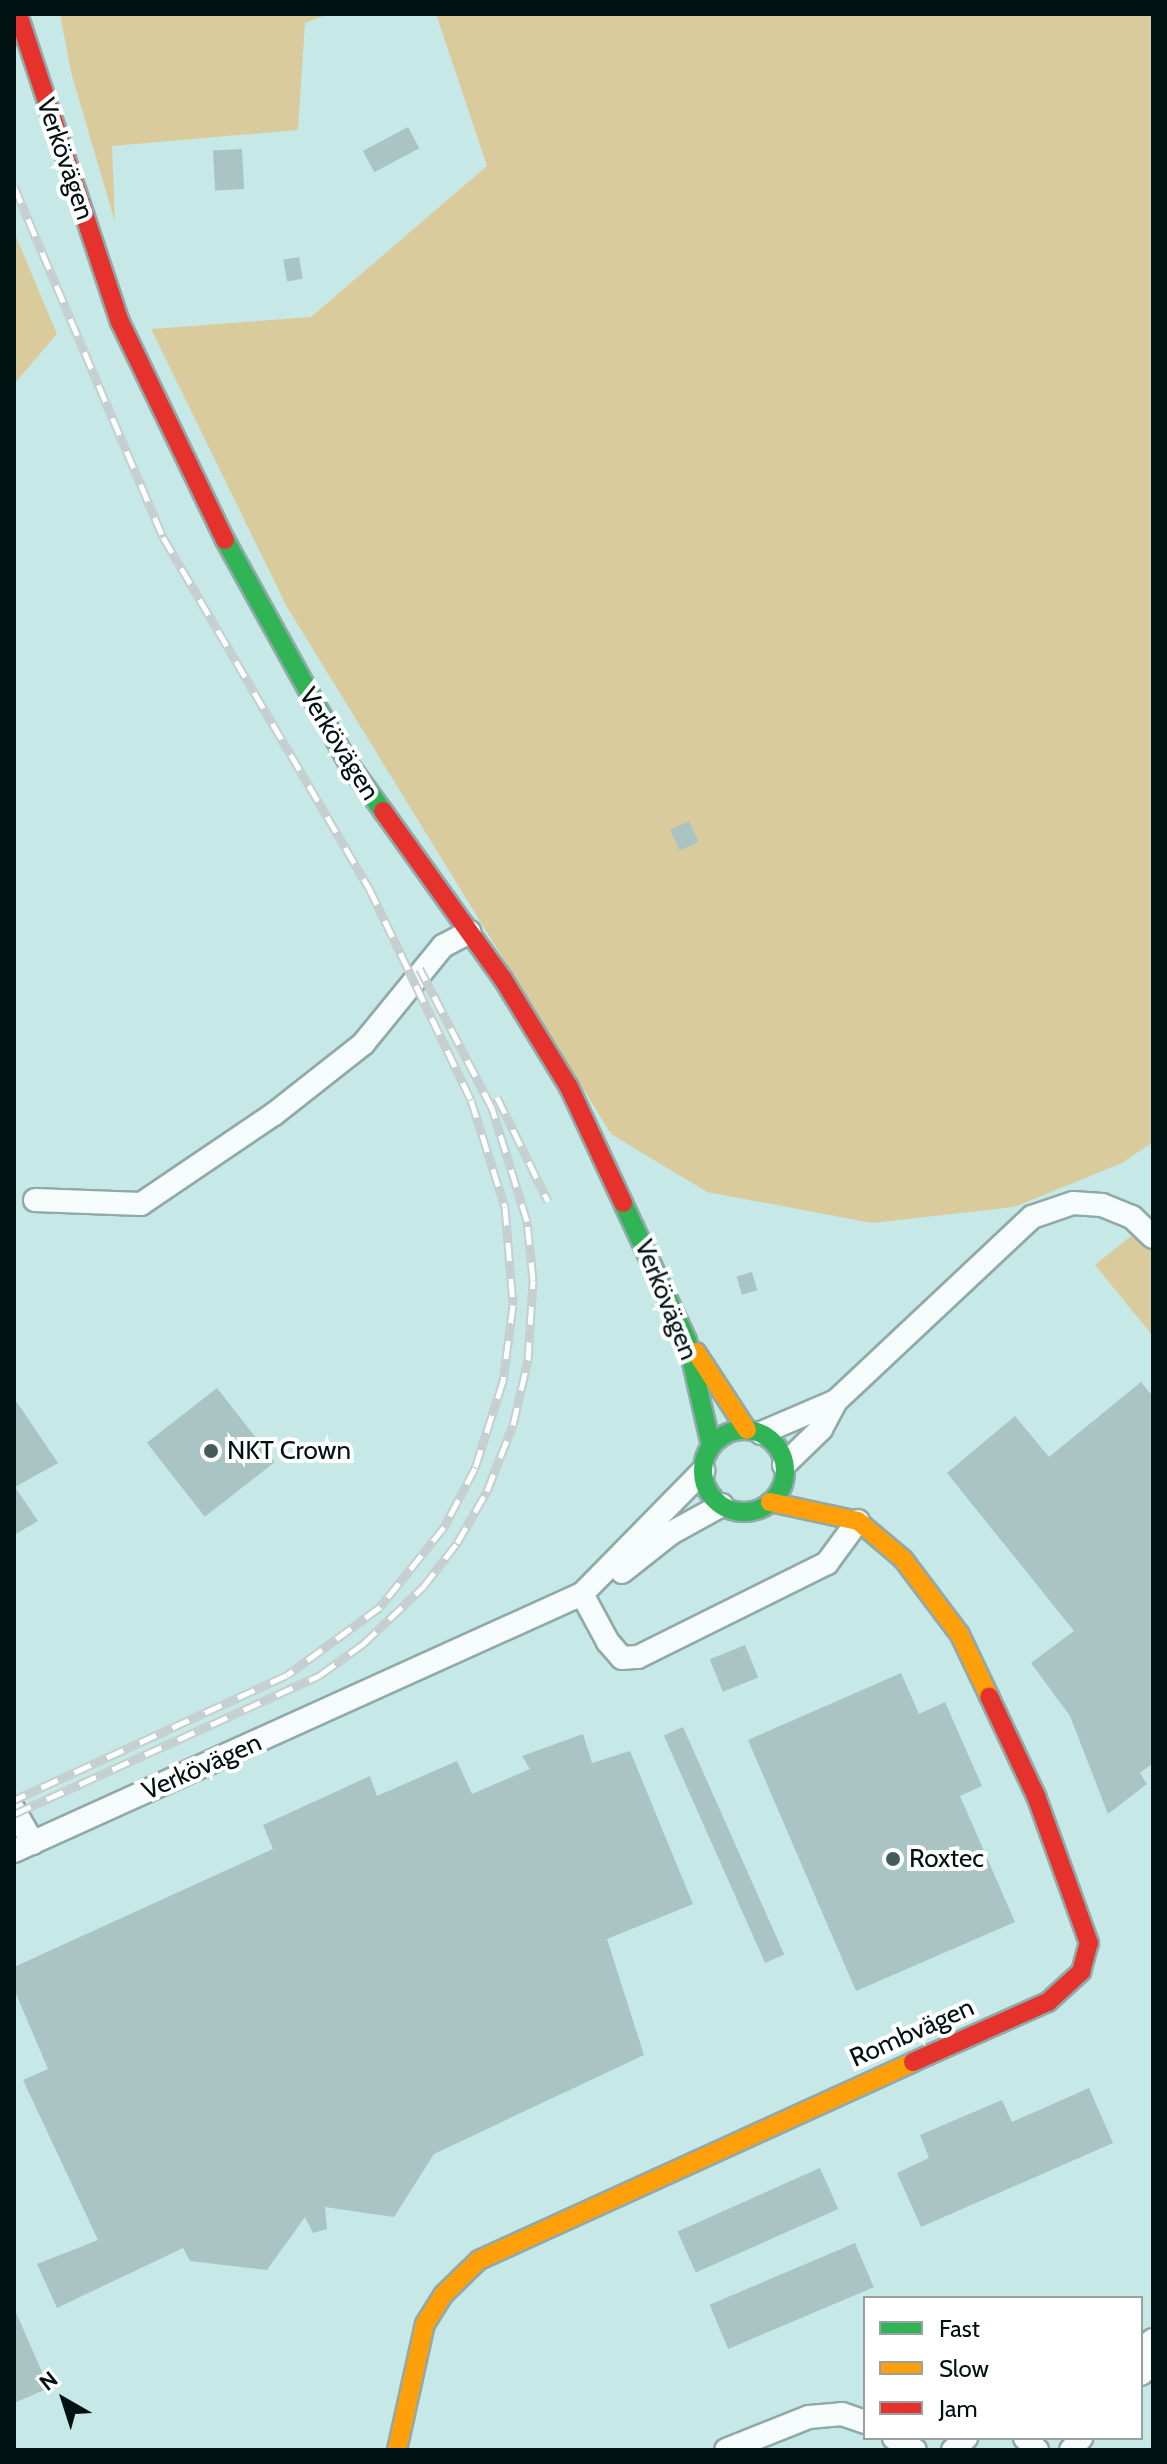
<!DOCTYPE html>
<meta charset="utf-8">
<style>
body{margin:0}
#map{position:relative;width:1167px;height:2464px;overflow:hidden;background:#c6e8e7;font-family:Cabin,sans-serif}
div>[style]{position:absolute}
.green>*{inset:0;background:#dacb9d}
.building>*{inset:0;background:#a9c4c3;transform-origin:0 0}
.roads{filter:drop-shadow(2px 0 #90a9a9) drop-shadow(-2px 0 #90a9a9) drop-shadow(0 2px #90a9a9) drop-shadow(0 -2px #90a9a9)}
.street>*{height:22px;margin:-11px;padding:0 11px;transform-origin:11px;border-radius:11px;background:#f6fcfb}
.fast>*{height:18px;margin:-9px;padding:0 9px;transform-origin:9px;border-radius:9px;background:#30b455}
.fast>.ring{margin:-9px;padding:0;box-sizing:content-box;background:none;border:18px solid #30b455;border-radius:50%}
.slow>*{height:18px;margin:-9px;padding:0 9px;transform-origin:9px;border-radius:9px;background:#ff9f0a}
.jam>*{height:18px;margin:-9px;padding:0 9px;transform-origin:9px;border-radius:9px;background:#e5322d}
.rail>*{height:9px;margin-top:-4.5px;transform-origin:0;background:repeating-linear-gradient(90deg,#fff 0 18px,#c5cfcf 0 36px);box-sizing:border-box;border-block:2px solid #c5cfcf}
.dots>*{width:22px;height:22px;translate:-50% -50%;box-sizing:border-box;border:4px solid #fff;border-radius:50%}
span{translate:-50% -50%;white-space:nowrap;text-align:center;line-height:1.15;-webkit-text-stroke:8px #fff;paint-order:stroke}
.street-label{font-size:26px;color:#011}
.poi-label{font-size:26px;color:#011}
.left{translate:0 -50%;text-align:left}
.frame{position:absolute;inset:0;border:16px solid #011;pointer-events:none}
.legend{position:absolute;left:863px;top:2296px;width:280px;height:144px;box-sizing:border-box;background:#fff;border:2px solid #99a0a0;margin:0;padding:10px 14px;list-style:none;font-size:24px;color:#011}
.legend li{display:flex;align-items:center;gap:16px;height:40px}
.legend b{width:40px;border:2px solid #99a0a0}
.north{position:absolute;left:24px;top:2360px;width:80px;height:80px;-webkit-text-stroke:6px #fff;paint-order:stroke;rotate:321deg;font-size:22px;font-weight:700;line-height:32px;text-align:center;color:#011}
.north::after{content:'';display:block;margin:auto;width:28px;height:36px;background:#011;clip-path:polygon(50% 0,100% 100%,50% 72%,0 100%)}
</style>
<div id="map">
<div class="green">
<div style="clip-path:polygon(60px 14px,329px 14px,305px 23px,298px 130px,112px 146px,115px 222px,71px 72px)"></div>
<div style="clip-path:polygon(436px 14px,1153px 14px,1153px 1142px,1122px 1163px,1014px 1207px,872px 1223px,707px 1192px,611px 1134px,287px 607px,151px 329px,311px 317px,487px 166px)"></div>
<div style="clip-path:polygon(14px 232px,57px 334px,14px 384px)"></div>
<div style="clip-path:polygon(1153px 1218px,1153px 1336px,1095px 1265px)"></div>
</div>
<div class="building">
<div style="left:408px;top:127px;width:24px;height:51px;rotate:62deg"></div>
<div style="left:242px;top:149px;width:40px;height:29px;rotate:87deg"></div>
<div style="left:299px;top:257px;width:22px;height:16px;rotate:80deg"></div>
<div style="left:689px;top:821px;width:23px;height:21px;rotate:65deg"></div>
<div style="left:752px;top:1272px;width:19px;height:16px;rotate:74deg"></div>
<div style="clip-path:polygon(1141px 1382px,1153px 1397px,1153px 1763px,1140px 1773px,1147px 1784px,1108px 1814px,1070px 1716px,1031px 1663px,1074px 1631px,947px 1473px,1015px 1416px,1049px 1457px)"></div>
<div style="left:217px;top:1388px;width:94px;height:89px;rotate:52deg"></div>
<div style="clip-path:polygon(14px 1398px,58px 1463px,15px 1487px,38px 1521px,14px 1535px)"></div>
<div style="left:745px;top:1645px;width:35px;height:38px;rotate:68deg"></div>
<div style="clip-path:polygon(901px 1673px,919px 1714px,945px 1702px,982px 1786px,960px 1796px,1015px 1922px,856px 1991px,748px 1740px)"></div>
<div style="left:683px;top:1727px;width:249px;height:21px;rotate:66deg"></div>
<div style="clip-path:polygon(583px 1734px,592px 1763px,630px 1751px,693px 1904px,607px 1939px,644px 2055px,434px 2154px,394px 2217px,325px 2207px,327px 2229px,313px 2233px,305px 2217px,267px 2270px,190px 2261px,183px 2248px,57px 2308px,37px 2264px,98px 2240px,23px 2080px,48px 2069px,14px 1989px,14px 1967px,273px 1849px,263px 1825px,370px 1776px,377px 1796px,457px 1761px,472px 1794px,530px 1769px,522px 1756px)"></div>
<div style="clip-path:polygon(1089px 2088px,1113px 2143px,921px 2227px,897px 2173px,929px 2158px,920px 2135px,1002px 2100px,1012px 2122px)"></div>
<div style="left:820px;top:2168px;width:45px;height:156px;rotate:66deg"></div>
<div style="left:855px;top:2243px;width:48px;height:158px;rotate:67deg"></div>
<div style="clip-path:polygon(14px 2308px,49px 2388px,14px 2403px)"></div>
</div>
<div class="roads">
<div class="street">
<div style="left:35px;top:1200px;width:106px;rotate:2.2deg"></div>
<div style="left:141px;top:1204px;width:161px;rotate:-34.1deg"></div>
<div style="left:274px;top:1114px;width:113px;rotate:-38.2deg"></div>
<div style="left:363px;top:1044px;width:127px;rotate:-50.8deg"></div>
<div style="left:443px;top:946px;width:30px;rotate:-28deg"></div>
<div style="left:761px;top:1433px;width:82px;rotate:-23.1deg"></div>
<div style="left:784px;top:1465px;width:52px;rotate:-44.2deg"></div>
<div style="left:821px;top:1429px;width:32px;rotate:-62deg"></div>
<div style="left:836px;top:1401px;width:269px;rotate:-43.2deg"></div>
<div style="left:1032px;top:1217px;width:43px;rotate:-18.9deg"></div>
<div style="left:1073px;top:1203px;width:29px;rotate:4deg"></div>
<div style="left:1102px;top:1205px;width:32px;rotate:22deg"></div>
<div style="left:1132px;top:1217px;width:29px;rotate:44deg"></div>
<div style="left:622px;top:1572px;width:63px;rotate:-38.5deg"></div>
<div style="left:671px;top:1533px;width:58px;rotate:-28.8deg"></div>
<div style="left:582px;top:1594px;width:55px;rotate:61.6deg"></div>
<div style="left:608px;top:1642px;width:21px;rotate:49deg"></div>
<div style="left:622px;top:1658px;width:16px;rotate:-4deg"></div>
<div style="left:638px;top:1657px;width:211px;rotate:-26.4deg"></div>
<div style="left:827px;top:1563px;width:52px;rotate:-53.6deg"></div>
<div style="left:14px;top:1810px;width:38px;rotate:60deg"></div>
<div style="left:14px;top:1851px;width:623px;rotate:-24.35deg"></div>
<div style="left:582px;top:1594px;width:173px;rotate:-45.5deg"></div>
<div style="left:1141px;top:2351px;width:16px;rotate:-43deg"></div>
<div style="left:1141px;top:2374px;width:16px;rotate:-43deg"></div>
<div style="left:894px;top:2438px;width:24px;rotate:30deg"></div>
<div style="left:1025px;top:2438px;width:17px;rotate:45deg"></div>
<div style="left:726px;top:2450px;width:89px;rotate:-21.7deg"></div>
<div style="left:809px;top:2417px;width:33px;rotate:-5deg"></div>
<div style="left:842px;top:2414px;width:24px;rotate:19deg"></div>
<div style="left:953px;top:2450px;width:18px;rotate:-43deg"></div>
<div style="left:1071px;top:2450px;width:16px;rotate:-50deg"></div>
</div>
<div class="fast">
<div style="left:225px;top:540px;width:255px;rotate:61.1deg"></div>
<div style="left:348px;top:763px;width:59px;rotate:53.9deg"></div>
<div style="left:623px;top:1203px;width:151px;rotate:65deg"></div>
<div style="left:687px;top:1340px;width:109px;rotate:77.2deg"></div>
<div class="ring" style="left:703px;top:1430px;width:64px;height:64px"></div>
</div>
<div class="slow">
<div style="left:696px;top:1352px;width:93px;rotate:56.8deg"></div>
<div style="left:770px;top:1502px;width:90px;rotate:12.2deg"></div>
<div style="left:858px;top:1521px;width:59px;rotate:40.2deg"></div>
<div style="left:903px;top:1559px;width:95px;rotate:53.1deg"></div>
<div style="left:960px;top:1635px;width:68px;rotate:64.6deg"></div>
<div style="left:397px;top:2450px;width:129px;rotate:-77.5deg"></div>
<div style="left:425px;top:2324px;width:34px;rotate:-58deg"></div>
<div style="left:443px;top:2295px;width:50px;rotate:-44.2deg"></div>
<div style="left:479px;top:2260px;width:477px;rotate:-24.5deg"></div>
</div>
<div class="jam">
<div style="left:18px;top:14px;width:324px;rotate:71.7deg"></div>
<div style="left:120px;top:322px;width:242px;rotate:64.3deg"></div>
<div style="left:383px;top:811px;width:206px;rotate:54.5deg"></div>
<div style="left:503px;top:979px;width:127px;rotate:58.6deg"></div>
<div style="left:569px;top:1087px;width:128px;rotate:65deg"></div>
<div style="left:913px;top:2062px;width:148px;rotate:-24deg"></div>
<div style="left:1048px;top:2002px;width:45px;rotate:-42.3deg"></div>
<div style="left:1081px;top:1972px;width:30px;rotate:-75deg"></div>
<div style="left:1089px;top:1943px;width:156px;rotate:-109.8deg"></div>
<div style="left:1036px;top:1796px;width:110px;rotate:-115.2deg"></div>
</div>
</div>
<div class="rail">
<div style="left:14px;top:186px;width:381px;rotate:67deg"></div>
<div style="left:163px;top:537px;width:407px;rotate:59.6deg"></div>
<div style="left:369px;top:888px;width:235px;rotate:64.3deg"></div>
<div style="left:471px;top:1100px;width:112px;rotate:72.4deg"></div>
<div style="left:505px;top:1207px;width:98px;rotate:85.3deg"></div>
<div style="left:513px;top:1305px;width:77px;rotate:97.5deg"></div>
<div style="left:503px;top:1381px;width:91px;rotate:107.8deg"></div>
<div style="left:475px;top:1468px;width:67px;rotate:117.7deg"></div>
<div style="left:444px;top:1527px;width:102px;rotate:128.7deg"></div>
<div style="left:380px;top:1607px;width:115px;rotate:143.8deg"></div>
<div style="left:287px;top:1675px;width:300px;rotate:155.4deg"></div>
<div style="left:497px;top:1097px;width:116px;rotate:63.9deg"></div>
<div style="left:14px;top:1814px;width:336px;rotate:-24.4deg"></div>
<div style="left:320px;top:1675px;width:53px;rotate:-35.8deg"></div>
<div style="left:363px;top:1644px;width:83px;rotate:-43.5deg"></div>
<div style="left:423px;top:1587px;width:56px;rotate:-52.3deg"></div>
<div style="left:457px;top:1543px;width:60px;rotate:-60deg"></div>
<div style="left:487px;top:1491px;width:71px;rotate:-68.5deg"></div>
<div style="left:513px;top:1425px;width:67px;rotate:-77deg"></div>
<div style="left:528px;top:1360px;width:80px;rotate:-86.4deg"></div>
<div style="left:533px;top:1280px;width:59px;rotate:-95.8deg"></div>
<div style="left:527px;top:1221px;width:118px;rotate:-107.2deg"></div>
<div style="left:492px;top:1108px;width:157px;rotate:-117.4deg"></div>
</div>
<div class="dots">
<div style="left:211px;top:1451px;background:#455c5c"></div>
<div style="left:893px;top:1859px;background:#455c5c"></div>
</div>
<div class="street-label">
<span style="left:65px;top:159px;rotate:71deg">Verkövägen</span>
<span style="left:339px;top:744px;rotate:58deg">Verkövägen</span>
<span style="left:666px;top:1300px;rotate:68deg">Verkövägen</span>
<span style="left:202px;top:1767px;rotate:-24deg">Verkövägen</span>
<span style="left:912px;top:2033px;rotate:-24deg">Rombvägen</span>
</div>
<div class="poi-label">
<span class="left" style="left:227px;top:1451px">NKT Crown</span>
<span class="left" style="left:909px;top:1859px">Roxtec</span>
</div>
<div class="frame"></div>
<ul class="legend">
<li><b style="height:10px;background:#30b455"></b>Fast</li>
<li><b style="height:10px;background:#ff9f0a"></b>Slow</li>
<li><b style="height:10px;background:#e5322d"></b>Jam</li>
</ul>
<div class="north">N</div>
</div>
